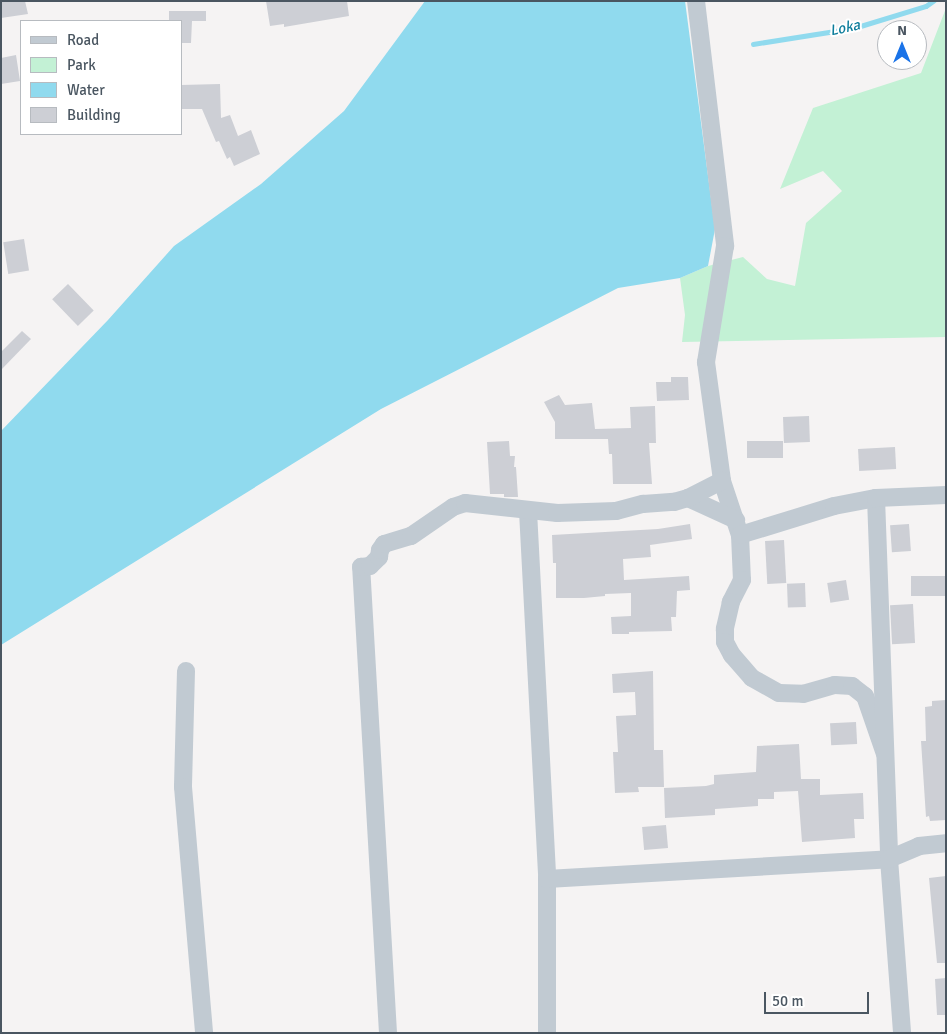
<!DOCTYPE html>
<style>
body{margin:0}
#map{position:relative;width:947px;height:1034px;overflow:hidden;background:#f5f3f3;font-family:Signika,sans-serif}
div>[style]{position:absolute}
.green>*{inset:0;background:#c3f1d5}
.water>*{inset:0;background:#90daee}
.stream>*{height:4.5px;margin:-2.25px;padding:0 2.25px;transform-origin:2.25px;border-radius:2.25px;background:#90daee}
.building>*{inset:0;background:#cdcfd5;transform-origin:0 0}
.minor>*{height:18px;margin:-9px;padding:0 9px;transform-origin:9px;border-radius:9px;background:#c1cad2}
span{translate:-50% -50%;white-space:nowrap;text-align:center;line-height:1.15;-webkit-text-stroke:4px #fff;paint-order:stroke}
.water-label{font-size:15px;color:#0c7c9b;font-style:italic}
.frame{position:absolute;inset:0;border:2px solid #4a5661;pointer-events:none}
.legend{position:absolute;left:20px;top:20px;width:162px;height:115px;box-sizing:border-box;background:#fff;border:1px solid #b7bbc0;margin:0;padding:6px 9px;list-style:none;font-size:15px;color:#4a5661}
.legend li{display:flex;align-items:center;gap:10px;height:25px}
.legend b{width:25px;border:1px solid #b7bbc0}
.north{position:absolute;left:877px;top:20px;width:50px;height:50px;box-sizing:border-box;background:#fff;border:1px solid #b7bbc0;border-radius:50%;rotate:0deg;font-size:14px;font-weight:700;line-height:20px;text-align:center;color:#4a5661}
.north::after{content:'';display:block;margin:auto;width:18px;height:22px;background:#1a73e8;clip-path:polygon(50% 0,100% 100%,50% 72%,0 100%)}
.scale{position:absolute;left:764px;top:992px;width:105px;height:22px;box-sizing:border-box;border:2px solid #4a5661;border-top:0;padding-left:6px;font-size:15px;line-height:18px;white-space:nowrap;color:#4a5661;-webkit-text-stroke:4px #fff;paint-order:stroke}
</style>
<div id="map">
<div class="green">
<div style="clip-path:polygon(946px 8px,946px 337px,682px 342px,685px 315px,680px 278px,708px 266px,743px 257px,767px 279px,795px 286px,806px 223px,842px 191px,823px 171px,780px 189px,813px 108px,921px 73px)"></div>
</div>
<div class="water">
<div style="clip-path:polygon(425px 1px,685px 1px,715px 229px,708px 266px,680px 278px,618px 288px,381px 409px,1px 645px,1px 431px,108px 320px,174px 246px,261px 184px,344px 111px)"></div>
</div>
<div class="stream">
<div style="left:753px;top:44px;width:102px;rotate:-9deg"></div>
<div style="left:854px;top:28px;width:75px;rotate:-17deg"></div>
<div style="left:926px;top:6px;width:9px;rotate:-36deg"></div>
</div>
<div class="building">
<div style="clip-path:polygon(1px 1px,25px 1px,28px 14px,1px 18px)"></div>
<div style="clip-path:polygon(266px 1px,347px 1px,349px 16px,284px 27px,284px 24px,270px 26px)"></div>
<div style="clip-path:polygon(169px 11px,206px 11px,206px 21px,192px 21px,191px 43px,181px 43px,181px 21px,169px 21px)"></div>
<div style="clip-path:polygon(16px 55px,20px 81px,1px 84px,1px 58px)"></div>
<div style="clip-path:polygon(220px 84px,221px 118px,230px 115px,238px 136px,251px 130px,260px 154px,234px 166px,230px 157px,227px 159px,219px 141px,216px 142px,202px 109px,181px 109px,181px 85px)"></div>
<div style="left:24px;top:239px;width:32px;height:21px;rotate:81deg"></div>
<div style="left:68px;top:284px;width:37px;height:22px;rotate:46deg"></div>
<div style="clip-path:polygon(22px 331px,31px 339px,1px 370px,1px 352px)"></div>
<div style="clip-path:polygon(671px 377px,688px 377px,689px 400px,657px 401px,656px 382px,671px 382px)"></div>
<div style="clip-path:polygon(559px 395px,565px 405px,592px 403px,595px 429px,631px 428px,630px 407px,655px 406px,656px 443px,649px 443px,652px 484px,613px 484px,612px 454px,609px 454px,608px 439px,555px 439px,555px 422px,544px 402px)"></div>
<div style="left:809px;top:416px;width:26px;height:26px;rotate:88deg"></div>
<div style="clip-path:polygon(509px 441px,510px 456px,515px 456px,514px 467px,516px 467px,518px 497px,504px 497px,504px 494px,490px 494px,487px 442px)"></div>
<div style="left:783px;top:441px;width:17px;height:36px;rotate:90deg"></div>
<div style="left:895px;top:447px;width:22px;height:37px;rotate:87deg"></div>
<div style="clip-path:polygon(690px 524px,692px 539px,650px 545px,651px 557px,623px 559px,624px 580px,689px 576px,690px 590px,677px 591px,676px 617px,671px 617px,672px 631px,629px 632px,629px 634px,612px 634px,611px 617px,631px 616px,631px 593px,605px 594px,605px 596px,584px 598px,556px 598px,556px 563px,553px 563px,552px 535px,658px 529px)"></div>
<div style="left:909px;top:524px;width:27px;height:19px;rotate:86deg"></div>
<div style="left:784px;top:540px;width:43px;height:19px;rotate:87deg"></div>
<div style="left:946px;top:576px;width:20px;height:35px;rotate:90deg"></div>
<div style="left:846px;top:580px;width:20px;height:19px;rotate:81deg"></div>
<div style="left:805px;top:583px;width:24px;height:18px;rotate:88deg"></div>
<div style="left:913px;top:604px;width:39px;height:23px;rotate:87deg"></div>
<div style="clip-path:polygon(653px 671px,654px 750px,663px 750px,664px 787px,638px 787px,639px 792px,615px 793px,613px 752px,618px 752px,616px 716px,636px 715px,635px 692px,613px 693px,612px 674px)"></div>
<div style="clip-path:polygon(946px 700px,946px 820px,930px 821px,929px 816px,926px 817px,921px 741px,926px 741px,925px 707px,932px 706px,932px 701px)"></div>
<div style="left:856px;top:722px;width:22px;height:26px;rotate:87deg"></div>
<div style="clip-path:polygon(799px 744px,801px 779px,820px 779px,820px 795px,863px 793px,864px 819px,854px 819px,855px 838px,802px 842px,798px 791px,774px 792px,774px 799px,758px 799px,758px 806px,715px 809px,715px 815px,665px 818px,664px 788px,706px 786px,714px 784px,714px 775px,756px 772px,757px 746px)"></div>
<div style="left:666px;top:825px;width:23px;height:24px;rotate:85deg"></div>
<div style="clip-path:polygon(946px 876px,946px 963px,937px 963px,929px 878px)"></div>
<div style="clip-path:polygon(946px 978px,946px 1015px,937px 1015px,935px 979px)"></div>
</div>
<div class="minor">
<div style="left:696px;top:1px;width:247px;rotate:83.2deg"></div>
<div style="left:725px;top:246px;width:118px;rotate:99.3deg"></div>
<div style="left:706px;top:362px;width:120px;rotate:82.3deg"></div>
<div style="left:722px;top:481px;width:57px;rotate:71.6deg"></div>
<div style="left:740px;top:535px;width:45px;rotate:87.5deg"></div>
<div style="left:742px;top:580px;width:25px;rotate:117deg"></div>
<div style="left:731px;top:602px;width:28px;rotate:103deg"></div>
<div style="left:725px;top:629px;width:13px;rotate:90deg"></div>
<div style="left:725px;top:642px;width:15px;rotate:62deg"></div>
<div style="left:732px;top:655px;width:30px;rotate:49deg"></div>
<div style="left:752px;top:678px;width:31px;rotate:29deg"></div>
<div style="left:779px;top:693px;width:24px;rotate:2deg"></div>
<div style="left:803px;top:694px;width:33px;rotate:-16deg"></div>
<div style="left:835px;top:685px;width:17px;rotate:3deg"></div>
<div style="left:852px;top:686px;width:16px;rotate:38deg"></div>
<div style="left:865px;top:696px;width:61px;rotate:71deg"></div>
<div style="left:688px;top:498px;width:53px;rotate:24.6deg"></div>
<div style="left:876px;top:498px;width:361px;rotate:87.9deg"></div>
<div style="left:889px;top:859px;width:174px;rotate:85.7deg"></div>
<div style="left:528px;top:511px;width:368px;rotate:87deg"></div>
<div style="left:547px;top:879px;width:154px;rotate:90deg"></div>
<div style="left:740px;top:535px;width:98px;rotate:-17.1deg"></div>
<div style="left:834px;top:506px;width:43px;rotate:-10.8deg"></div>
<div style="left:876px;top:498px;width:70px;rotate:-2.5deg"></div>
<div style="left:186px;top:671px;width:116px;rotate:91.5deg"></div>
<div style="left:183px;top:787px;width:247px;rotate:85.1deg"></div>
<div style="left:547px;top:879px;width:343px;rotate:-3.3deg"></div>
<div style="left:889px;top:859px;width:33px;rotate:-23deg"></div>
<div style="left:919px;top:846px;width:27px;rotate:-6deg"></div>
<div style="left:388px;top:1033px;width:467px;rotate:-93.3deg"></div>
<div style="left:361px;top:567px;width:9px;rotate:-6deg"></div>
<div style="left:370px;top:566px;width:13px;rotate:-45deg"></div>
<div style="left:379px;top:557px;width:7px;rotate:-82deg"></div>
<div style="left:380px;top:550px;width:7px;rotate:-56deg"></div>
<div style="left:384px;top:544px;width:28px;rotate:-17deg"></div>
<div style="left:411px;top:536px;width:51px;rotate:-34.6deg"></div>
<div style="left:453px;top:507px;width:13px;rotate:-18deg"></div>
<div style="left:465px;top:503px;width:93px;rotate:6.2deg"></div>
<div style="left:557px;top:513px;width:59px;rotate:-1.9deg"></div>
<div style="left:616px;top:511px;width:28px;rotate:-15deg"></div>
<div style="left:643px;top:504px;width:31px;rotate:-4deg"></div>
<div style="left:674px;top:502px;width:15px;rotate:-16deg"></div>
<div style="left:688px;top:498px;width:38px;rotate:-27deg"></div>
</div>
<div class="water-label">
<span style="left:845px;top:28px;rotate:-12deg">Loka</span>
</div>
<div class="frame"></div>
<ul class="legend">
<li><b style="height:6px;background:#c1cad2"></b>Road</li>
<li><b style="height:14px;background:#c3f1d5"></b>Park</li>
<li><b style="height:14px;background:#90daee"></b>Water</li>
<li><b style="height:14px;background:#cdcfd5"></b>Building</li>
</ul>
<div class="north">N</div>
<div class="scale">50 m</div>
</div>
